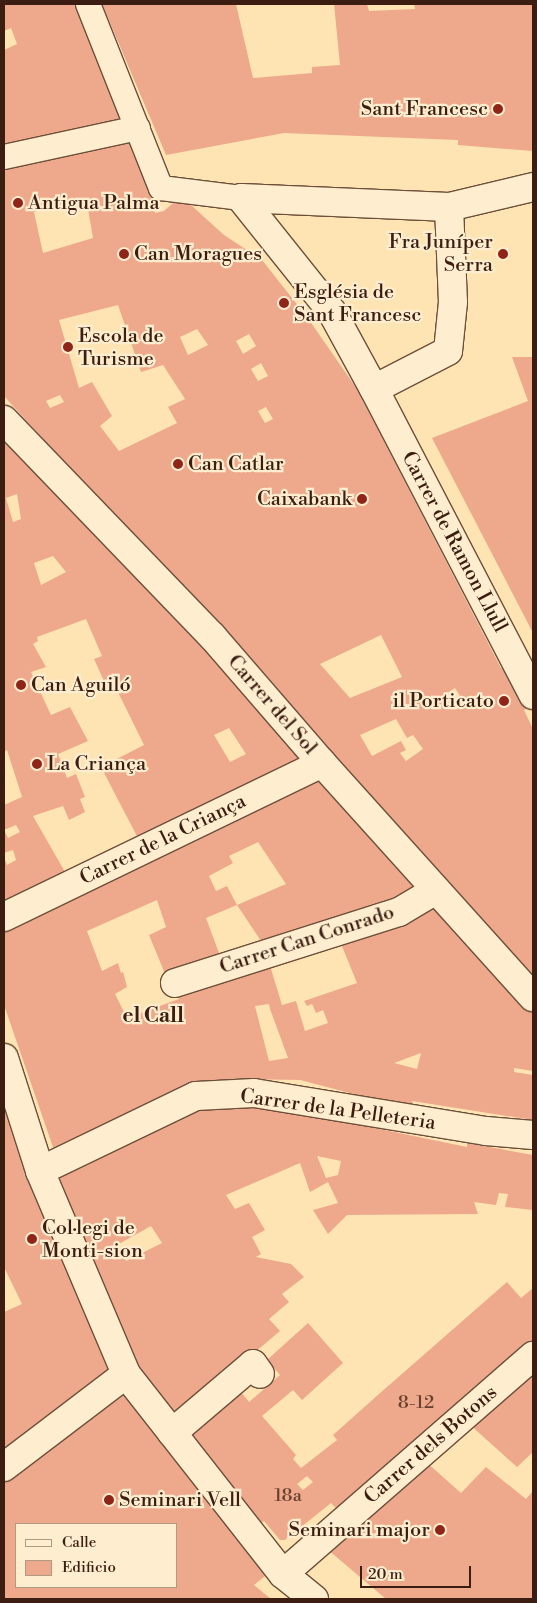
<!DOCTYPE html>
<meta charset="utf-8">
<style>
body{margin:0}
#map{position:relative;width:537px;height:1603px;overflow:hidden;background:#fee4b3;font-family:"Libre Bodoni",serif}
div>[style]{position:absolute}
.building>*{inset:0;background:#eea98c}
.roads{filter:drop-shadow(1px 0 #6c4f3a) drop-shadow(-1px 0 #6c4f3a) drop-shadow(0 1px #6c4f3a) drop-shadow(0 -1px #6c4f3a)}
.pedestrian>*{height:24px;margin:-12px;padding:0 12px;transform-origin:12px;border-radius:12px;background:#feedce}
.minor>*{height:28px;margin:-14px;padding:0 14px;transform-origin:14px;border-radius:14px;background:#feedce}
.dots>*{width:14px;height:14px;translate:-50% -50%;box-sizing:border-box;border:2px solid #feedce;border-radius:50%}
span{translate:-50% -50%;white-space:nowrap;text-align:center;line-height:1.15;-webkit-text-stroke:4.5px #feedce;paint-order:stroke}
.number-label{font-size:18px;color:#684030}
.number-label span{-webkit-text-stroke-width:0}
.poi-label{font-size:20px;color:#3b1d12}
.right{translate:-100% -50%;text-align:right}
.left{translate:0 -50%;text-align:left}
.street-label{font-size:20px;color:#3b1d12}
.neighbourhood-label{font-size:21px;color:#3b1d12;font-weight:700}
.frame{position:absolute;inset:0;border:5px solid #3b1d12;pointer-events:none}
.legend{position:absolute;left:15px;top:1523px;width:162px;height:65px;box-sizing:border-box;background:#feedce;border:1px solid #b09a83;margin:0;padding:6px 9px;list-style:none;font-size:15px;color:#3b1d12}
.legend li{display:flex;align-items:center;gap:10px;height:25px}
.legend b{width:25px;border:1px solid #b09a83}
.scale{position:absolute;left:360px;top:1566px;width:111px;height:22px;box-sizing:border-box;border:2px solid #3b1d12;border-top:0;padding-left:6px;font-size:15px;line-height:18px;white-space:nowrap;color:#3b1d12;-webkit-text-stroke:4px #feedce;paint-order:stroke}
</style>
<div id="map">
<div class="building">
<div style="clip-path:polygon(4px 4px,79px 4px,127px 120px,4px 146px,4px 50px,17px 44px,11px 28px,4px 31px)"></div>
<div style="clip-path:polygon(102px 4px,236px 4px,253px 78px,312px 73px,312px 67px,340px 65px,334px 4px,367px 4px,369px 11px,415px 9px,414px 4px,533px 4px,533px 151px,458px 145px,458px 140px,284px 133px,166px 155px)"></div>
<div style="clip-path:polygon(evenodd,127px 136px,143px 171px,155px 213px,164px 211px,181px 196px,224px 235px,262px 260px,307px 317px,357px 389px,501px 668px,505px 666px,526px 709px,524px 710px,533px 729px,533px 977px,275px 693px,279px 690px,195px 597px,190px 602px,4px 396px,4px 163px,127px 136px,86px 198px,93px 238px,43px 253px,34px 212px,86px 198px,127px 136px,118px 305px,141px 372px,163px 365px,185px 399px,168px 407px,177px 423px,119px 451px,100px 426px,112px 416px,92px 382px,79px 388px,59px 320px,118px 305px,127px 136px,197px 329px,208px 345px,188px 355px,180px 337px,197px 329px,127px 136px,249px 334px,256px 346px,243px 354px,236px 341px,249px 334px,127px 136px,261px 363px,268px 376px,258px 381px,251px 369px,261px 363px,127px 136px,60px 395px,64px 402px,50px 408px,46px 401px,60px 395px,127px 136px,266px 407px,273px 419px,265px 423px,258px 411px,266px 407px,127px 136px,381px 635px,402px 677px,350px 698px,320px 664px,381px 635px,127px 136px,455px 688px,460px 696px,449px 703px,444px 695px,455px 688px,127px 136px,396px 719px,407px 738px,413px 735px,423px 749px,406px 761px,400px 753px,406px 750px,401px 741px,372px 756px,360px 735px,396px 719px)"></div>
<div style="clip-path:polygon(512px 357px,533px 357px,533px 633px,432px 438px,528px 401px)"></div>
<div style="clip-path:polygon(evenodd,4px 431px,309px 763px,141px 844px,101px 767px,144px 745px,115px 686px,108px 690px,94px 659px,102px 656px,86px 619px,37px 637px,38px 641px,33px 644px,46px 667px,31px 672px,51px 715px,70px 707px,88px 741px,58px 754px,67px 778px,76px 774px,85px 797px,80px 799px,85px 812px,69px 820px,63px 806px,33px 816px,69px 879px,4px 907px,4px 857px,7px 865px,16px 860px,13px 850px,4px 853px,4px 805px,22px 797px,7px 750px,4px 752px,4px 431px,17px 494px,21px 519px,13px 522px,6px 498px,17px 494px,4px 431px,53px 556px,66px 572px,41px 585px,34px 563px,53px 556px,4px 431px,229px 728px,246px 754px,230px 762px,214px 735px,229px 728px,4px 431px,16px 825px,20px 832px,8px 838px,4px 830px,16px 825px)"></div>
<div style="clip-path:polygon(evenodd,318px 772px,426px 891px,265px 947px,237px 905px,286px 884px,258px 842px,229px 856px,233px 863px,209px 876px,216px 891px,227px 886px,237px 905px,206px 918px,222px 961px,168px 981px,149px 935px,166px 927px,157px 900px,87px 931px,102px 971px,118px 963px,121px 973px,123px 972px,127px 987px,115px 994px,127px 1018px,179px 999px,175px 990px,268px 959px,282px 1005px,296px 1001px,305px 1031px,328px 1023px,323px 1010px,316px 1013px,312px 1004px,307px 1006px,304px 1001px,357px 983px,337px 934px,433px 900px,533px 1010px,533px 1071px,514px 1068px,514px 1072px,533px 1075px,533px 1120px,412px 1101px,415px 1110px,300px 1080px,243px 1079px,197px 1086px,55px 1153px,4px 1005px,4px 921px,318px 772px,269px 1004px,270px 1009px,288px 1058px,269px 1061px,255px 1006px,269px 1004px,318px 772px,421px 1053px,417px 1069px,394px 1063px,421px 1053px)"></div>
<div style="clip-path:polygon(4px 1106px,116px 1372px,4px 1458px,4px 1312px,22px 1304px,4px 1267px)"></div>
<div style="clip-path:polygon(evenodd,206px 1106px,268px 1106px,467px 1147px,467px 1143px,533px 1155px,533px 1210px,505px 1207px,508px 1194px,499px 1193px,496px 1205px,474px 1202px,478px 1214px,347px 1215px,328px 1234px,313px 1210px,338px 1203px,328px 1182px,310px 1192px,300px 1163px,226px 1195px,235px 1209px,249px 1203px,265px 1230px,252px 1237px,261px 1254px,256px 1257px,291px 1264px,304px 1277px,282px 1294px,289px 1302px,269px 1319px,280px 1331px,175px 1420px,140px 1372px,51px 1177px,206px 1106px,317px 1156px,341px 1161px,338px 1175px,326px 1178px,317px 1156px,206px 1106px,151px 1226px,162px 1243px,126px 1261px,117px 1245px,151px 1226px)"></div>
<div style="clip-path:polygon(evenodd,507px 1282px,521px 1298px,533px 1288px,533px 1342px,338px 1510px,331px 1503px,285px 1540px,280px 1540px,264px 1521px,259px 1525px,183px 1431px,237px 1387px,249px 1402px,280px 1375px,267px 1360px,308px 1323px,343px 1363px,302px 1400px,293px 1390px,262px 1416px,296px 1455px,293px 1459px,301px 1468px,337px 1440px,333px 1435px,379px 1394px,507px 1282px,307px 1476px,313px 1482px,303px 1490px,297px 1484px,307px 1476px)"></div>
<div style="clip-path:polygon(533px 1368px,533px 1452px,517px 1467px,468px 1423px)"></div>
<div style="clip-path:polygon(evenodd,124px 1384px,270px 1572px,254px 1585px,271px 1599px,4px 1599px,4px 1476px,124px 1384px,16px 1524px,176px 1524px,176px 1587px,16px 1587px,16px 1524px)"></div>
<div style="clip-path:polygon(425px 1461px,461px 1493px,486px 1467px,526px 1499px,533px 1491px,533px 1599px,386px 1599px,327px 1549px)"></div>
</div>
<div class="roads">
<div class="pedestrian">
<div style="left:88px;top:4px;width:198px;rotate:68.4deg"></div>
<div style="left:161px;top:188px;width:81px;rotate:7.1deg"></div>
<div style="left:4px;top:157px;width:137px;rotate:-12.2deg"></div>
</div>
<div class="minor">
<div style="left:241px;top:198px;width:208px;rotate:2.5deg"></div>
<div style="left:449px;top:207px;width:95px;rotate:87.6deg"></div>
<div style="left:453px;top:302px;width:49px;rotate:95.8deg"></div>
<div style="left:448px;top:351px;width:83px;rotate:152.8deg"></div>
<div style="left:374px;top:389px;width:88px;rotate:-118.6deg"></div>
<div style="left:332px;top:312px;width:146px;rotate:-128.6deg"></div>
<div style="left:449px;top:207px;width:86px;rotate:-13.4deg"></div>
<div style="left:374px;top:389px;width:345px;rotate:62.5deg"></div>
<div style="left:4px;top:420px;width:300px;rotate:46.1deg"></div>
<div style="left:212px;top:636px;width:168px;rotate:49.1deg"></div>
<div style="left:322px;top:763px;width:315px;rotate:48deg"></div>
<div style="left:4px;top:917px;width:353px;rotate:-25.8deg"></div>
<div style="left:175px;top:983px;width:235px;rotate:-17.6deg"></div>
<div style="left:399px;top:912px;width:43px;rotate:-30.7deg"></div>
<div style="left:4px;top:1058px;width:119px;rotate:72.3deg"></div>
<div style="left:40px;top:1171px;width:220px;rotate:67deg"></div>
<div style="left:126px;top:1374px;width:254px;rotate:51.9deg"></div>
<div style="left:283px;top:1574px;width:40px;rotate:39deg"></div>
<div style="left:40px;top:1171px;width:173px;rotate:-25.7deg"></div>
<div style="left:196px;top:1096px;width:58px;rotate:-3deg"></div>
<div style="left:254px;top:1093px;width:235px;rotate:9.3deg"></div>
<div style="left:486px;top:1131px;width:47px;rotate:4.9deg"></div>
<div style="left:172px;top:1433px;width:106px;rotate:-40.4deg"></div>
<div style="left:253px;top:1364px;width:12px;rotate:55deg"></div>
<div style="left:4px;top:1467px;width:153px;rotate:-37.3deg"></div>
<div style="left:283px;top:1574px;width:332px;rotate:-41.1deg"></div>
</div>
</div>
<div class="dots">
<div style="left:498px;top:109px;background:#8f2418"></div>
<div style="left:18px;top:203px;background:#8f2418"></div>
<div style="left:124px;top:254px;background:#8f2418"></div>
<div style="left:503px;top:254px;background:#8f2418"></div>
<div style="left:284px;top:303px;background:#8f2418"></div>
<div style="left:68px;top:347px;background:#8f2418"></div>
<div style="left:178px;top:464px;background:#8f2418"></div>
<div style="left:362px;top:499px;background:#8f2418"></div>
<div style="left:21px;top:685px;background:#8f2418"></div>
<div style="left:504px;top:701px;background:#8f2418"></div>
<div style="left:37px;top:764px;background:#8f2418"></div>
<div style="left:32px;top:1239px;background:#8f2418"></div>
<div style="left:109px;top:1500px;background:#8f2418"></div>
<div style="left:440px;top:1530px;background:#8f2418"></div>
</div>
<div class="number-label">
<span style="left:416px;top:1403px">8-12</span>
<span style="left:288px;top:1496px">18a</span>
</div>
<div class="poi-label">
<span class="right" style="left:488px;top:109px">Sant Francesc</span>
<span class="left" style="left:28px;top:203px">Antigua Palma</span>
<span class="right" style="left:493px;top:254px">Fra Juníper<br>Serra</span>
<span class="left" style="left:134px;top:254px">Can Moragues</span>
<span class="left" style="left:294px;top:304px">Església de<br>Sant Francesc</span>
<span class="left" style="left:78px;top:348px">Escola de<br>Turisme</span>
<span class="left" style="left:188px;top:464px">Can Catlar</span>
<span class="right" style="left:352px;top:499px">Caixabank</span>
<span class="left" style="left:31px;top:685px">Can Aguiló</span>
<span class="right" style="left:494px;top:701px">il Porticato</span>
<span class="left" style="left:47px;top:764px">La Criança</span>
<span class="left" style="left:42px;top:1240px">Col·legi de<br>Monti-sion</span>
<span class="left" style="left:119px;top:1500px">Seminari Vell</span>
<span class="right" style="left:430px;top:1530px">Seminari major</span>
</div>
<div class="street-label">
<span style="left:454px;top:542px;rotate:62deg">Carrer de Ramon Llull</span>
<span style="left:272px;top:705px;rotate:49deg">Carrer del Sol</span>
<span style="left:163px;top:840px;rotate:-26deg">Carrer de la Criança</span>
<span style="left:307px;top:940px;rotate:-18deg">Carrer Can Conrado</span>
<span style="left:338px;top:1110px;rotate:8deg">Carrer de la Pelleteria</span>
<span style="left:431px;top:1445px;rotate:-41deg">Carrer dels Botons</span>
</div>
<div class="neighbourhood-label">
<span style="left:153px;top:1016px">el Call</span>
</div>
<div class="frame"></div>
<ul class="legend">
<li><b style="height:6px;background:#feedce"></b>Calle</li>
<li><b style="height:14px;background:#eea98c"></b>Edificio</li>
</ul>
<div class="scale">20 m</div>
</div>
